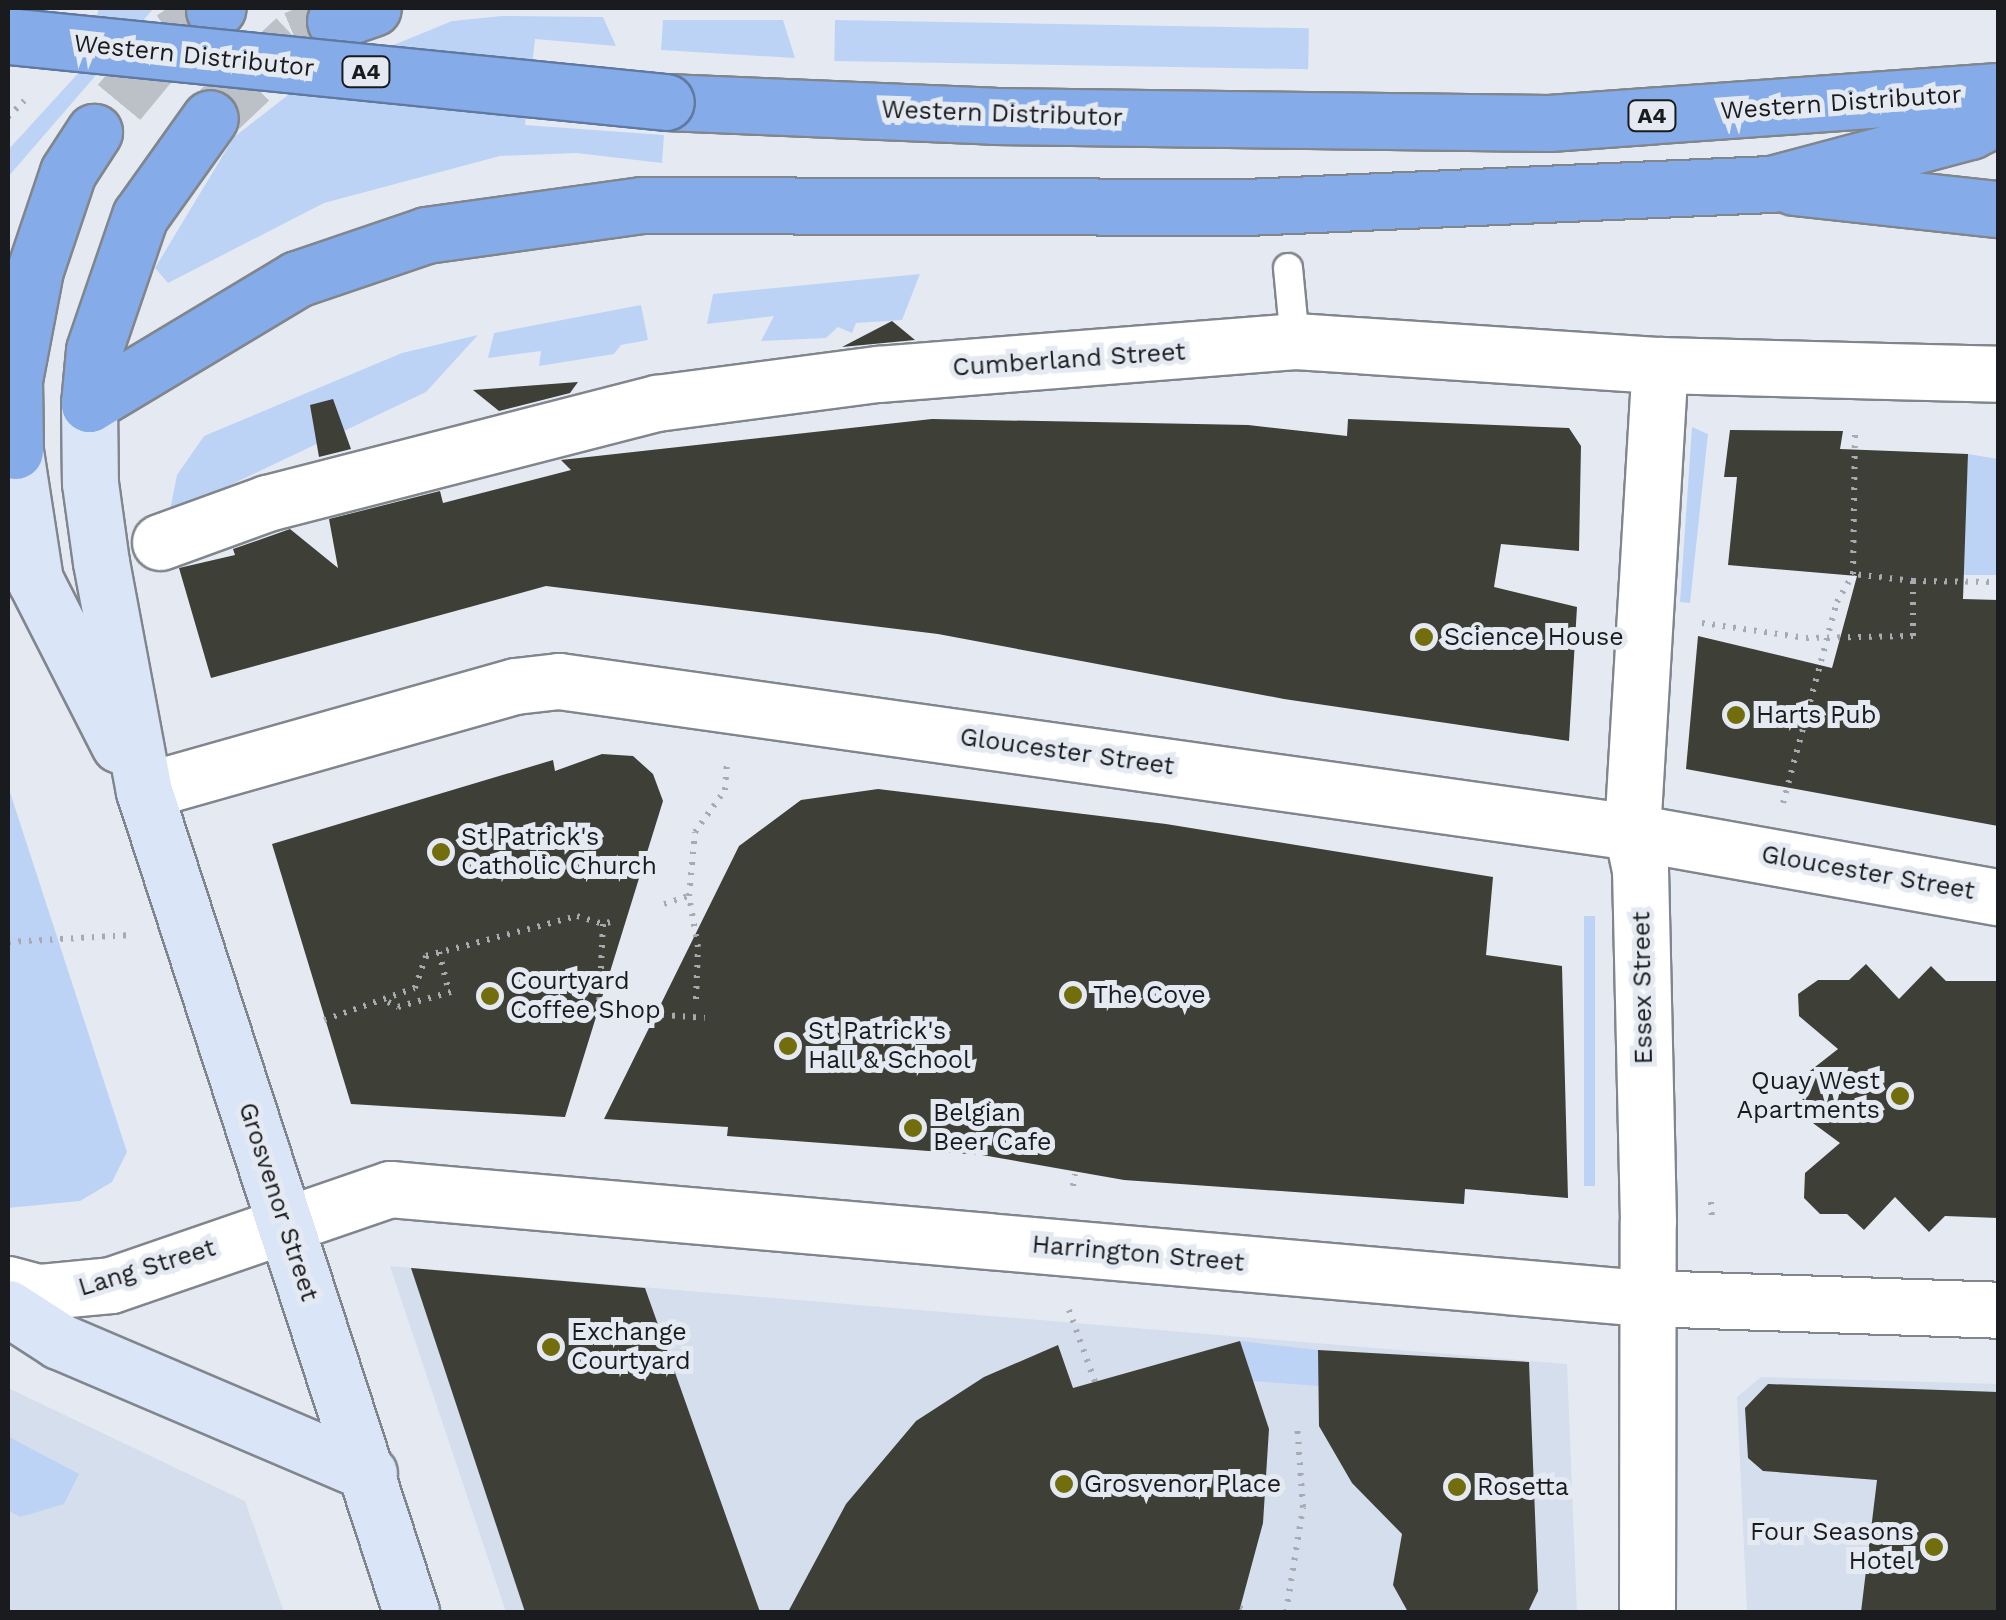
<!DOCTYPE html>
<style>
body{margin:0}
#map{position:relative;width:2006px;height:1620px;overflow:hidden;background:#e5eaf2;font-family:"Work Sans",sans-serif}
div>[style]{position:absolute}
.built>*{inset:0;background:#d4deec}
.green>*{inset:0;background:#bdd3f5;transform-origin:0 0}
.building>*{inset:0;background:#3e3f37}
.highway-tunnel>*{height:55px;margin-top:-27.5px;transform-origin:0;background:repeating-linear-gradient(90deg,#bcc1c8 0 55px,transparent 0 83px)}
.path>*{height:6px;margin-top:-3px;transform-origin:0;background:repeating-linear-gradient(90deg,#a7abb1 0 2.5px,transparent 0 10.5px)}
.roads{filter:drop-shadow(2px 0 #81868d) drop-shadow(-2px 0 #81868d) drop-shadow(0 2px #81868d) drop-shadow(0 -2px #81868d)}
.lane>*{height:28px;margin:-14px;padding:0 14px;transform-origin:14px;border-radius:14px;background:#fff}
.street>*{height:55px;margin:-27.5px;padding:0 27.5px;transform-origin:27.5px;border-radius:27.5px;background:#fff}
.secondary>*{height:55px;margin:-27.5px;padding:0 27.5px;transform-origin:27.5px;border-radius:27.5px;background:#dae6f8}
.highway>*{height:55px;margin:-27.5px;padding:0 27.5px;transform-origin:27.5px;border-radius:27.5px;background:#85ace9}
.bridges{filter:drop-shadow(2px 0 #6079a2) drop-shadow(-2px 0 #6079a2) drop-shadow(0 2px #6079a2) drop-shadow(0 -2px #6079a2)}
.highway-bridge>*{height:55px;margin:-27.5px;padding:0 27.5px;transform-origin:27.5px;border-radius:27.5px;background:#85ace9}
.dots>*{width:28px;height:28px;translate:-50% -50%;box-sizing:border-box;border:5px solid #e5eaf2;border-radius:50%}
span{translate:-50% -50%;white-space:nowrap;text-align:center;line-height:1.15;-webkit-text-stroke:10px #e5eaf2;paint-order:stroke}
.shield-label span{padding:2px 8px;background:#e5eaf2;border:2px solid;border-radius:8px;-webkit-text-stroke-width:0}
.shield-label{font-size:22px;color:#1a1b1e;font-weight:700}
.street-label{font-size:25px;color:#1a1b1e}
.poi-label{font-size:25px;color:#1a1b1e}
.left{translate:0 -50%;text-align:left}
.right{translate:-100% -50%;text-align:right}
.frame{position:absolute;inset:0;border:10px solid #1a1b1e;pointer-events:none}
</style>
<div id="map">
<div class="built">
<div style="clip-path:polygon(390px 1266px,1567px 1364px,1577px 1612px,506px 1612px)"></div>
<div style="clip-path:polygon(1761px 1377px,1998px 1384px,1998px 1612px,1747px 1612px,1737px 1397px)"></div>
<div style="clip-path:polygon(8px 1388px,245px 1501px,284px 1612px,8px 1612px)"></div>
</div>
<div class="green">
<div style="clip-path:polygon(99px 8px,154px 8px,8px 177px,8px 150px,83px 68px)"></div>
<div style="clip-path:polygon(502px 16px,603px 17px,616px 46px,535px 39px,525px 125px,664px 135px,662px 163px,576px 153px,500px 156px,324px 203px,168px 283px,155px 268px,234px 137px,306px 81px,452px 21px)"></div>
<div style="clip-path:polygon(663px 20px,783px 20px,795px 58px,661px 50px)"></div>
<div style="left:835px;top:20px;width:474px;height:41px;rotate:1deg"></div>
<div style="clip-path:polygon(920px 274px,902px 320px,856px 323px,852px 333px,838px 327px,826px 338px,761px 341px,774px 316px,707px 324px,713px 294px)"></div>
<div style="clip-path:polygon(641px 305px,648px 340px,621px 345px,614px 354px,539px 366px,541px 351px,488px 358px,494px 333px)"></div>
<div style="clip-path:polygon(478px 335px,426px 392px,224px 488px,175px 524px,170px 510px,177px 475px,204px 436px,402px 353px)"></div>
<div style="clip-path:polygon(1692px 427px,1708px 434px,1690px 603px,1680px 602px)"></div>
<div style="clip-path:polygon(1968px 454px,1998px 459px,1998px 575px,1963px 575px)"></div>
<div style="clip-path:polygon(8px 786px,127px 1152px,112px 1182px,80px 1201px,8px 1208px)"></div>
<div style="left:1584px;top:916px;width:11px;height:270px"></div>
<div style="clip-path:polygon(1240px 1341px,1318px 1350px,1319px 1386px,1253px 1381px)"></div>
<div style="clip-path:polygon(9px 1437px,79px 1474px,64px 1504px,20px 1517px,8px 1510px)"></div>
</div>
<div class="building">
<div style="clip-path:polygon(892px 321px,915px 340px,842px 347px)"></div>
<div style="clip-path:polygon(578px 382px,570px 393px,499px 411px,473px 390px)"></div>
<div style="clip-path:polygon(333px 399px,351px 449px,319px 457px,310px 405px)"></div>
<div style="clip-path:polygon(932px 419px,1248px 425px,1347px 436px,1348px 419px,1569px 428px,1581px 446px,1579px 551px,1501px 544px,1494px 587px,1577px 607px,1569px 741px,1284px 699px,938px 634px,546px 586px,211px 678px,179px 568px,235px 555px,233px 549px,290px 529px,338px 568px,329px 519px,440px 491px,443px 503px,571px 470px,561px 460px)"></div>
<div style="clip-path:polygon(1730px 430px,1843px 431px,1840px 449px,1968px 454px,1963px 599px,1998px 600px,1998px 826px,1686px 769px,1698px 636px,1832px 668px,1857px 576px,1728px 565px,1737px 477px,1724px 477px)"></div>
<div style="clip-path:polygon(602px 754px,633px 756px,653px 774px,663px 801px,565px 1117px,351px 1104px,272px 844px,553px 760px,555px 771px)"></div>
<div style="clip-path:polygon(878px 789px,1166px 824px,1493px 877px,1486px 955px,1562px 966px,1568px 1198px,1465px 1189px,1464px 1204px,1124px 1180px,982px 1155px,727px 1136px,728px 1127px,604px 1119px,739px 846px,801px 800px)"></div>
<div style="clip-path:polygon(1866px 964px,1899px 999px,1931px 966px,1946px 981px,1998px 981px,1998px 1218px,1945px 1216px,1929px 1232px,1895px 1197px,1864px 1230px,1847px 1214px,1820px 1214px,1804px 1198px,1805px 1173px,1840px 1143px,1802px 1115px,1801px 1078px,1838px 1049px,1799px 1016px,1798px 994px,1818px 980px,1849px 980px)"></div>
<div style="clip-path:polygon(411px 1268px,645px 1288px,760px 1612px,525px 1612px)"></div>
<div style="clip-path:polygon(1240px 1341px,1269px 1429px,1263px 1523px,1239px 1612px,788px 1612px,846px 1504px,916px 1421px,984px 1377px,1058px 1345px,1073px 1388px)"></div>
<div style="clip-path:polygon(1318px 1350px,1529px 1362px,1538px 1591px,1528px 1612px,1408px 1612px,1393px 1585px,1402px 1534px,1352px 1483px,1319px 1426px)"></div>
<div style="clip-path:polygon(1768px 1384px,1998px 1392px,1998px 1612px,1861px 1612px,1877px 1480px,1763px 1471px,1748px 1458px,1745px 1408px)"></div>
</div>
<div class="highway-tunnel">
<div style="left:119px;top:102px;width:83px;rotate:-50.4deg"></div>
<div style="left:172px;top:38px;width:50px;rotate:-33.7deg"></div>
<div style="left:210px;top:118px;width:117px;rotate:-43.3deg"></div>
<div style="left:295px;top:38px;width:43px;rotate:-23deg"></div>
</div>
<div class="path">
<div style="left:8px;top:117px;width:23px;rotate:-45deg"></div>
<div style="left:1913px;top:581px;width:85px;rotate:0.7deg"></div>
<div style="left:1702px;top:623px;width:105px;rotate:8.2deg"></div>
<div style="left:1806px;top:638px;width:107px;rotate:-1.1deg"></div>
<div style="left:1913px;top:636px;width:55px;rotate:-90deg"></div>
<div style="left:1913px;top:581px;width:60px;rotate:-173.3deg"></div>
<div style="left:1783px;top:803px;width:208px;rotate:-75deg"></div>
<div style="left:1837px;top:602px;width:32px;rotate:-60deg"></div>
<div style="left:1853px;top:574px;width:147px;rotate:-89.2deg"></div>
<div style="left:664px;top:904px;width:26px;rotate:-18deg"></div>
<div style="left:610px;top:922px;width:7px;rotate:164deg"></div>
<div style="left:603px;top:924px;width:86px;rotate:92.7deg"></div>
<div style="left:599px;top:1010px;width:106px;rotate:4.3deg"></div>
<div style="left:8px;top:942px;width:124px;rotate:-3.2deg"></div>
<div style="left:439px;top:952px;width:41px;rotate:76deg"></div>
<div style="left:696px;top:999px;width:52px;rotate:-87.8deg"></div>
<div style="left:698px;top:947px;width:52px;rotate:-100deg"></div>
<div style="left:689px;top:896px;width:64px;rotate:-84.6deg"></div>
<div style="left:695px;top:832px;width:52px;rotate:-54.5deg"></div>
<div style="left:725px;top:790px;width:29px;rotate:-86deg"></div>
<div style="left:388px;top:1002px;width:11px;rotate:27deg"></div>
<div style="left:398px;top:1007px;width:58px;rotate:-15.9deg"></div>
<div style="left:324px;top:1020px;width:96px;rotate:-19.4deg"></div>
<div style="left:415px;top:988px;width:34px;rotate:-71deg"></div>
<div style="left:426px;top:956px;width:156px;rotate:-14.8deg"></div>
<div style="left:577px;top:916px;width:27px;rotate:17deg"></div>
<div style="left:1073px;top:1186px;width:12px;rotate:-81deg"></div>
<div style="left:1711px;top:1202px;width:18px;rotate:87deg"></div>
<div style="left:1069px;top:1310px;width:77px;rotate:70.1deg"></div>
<div style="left:1240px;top:1608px;width:11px;rotate:22deg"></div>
<div style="left:1286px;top:1612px;width:106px;rotate:-80.8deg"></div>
<div style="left:1303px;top:1507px;width:84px;rotate:-94.1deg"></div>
</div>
<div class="roads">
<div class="lane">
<div style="left:1288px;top:268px;width:73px;rotate:84.5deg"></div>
</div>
<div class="street">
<div style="left:160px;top:542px;width:114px;rotate:-20deg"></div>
<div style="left:267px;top:503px;width:403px;rotate:-14.4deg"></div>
<div style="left:657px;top:403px;width:223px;rotate:-7.5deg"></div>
<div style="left:878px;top:374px;width:418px;rotate:-4.5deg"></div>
<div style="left:1295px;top:341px;width:366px;rotate:3.8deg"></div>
<div style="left:1660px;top:365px;width:338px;rotate:1.5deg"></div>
<div style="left:144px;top:791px;width:386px;rotate:-15.8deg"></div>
<div style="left:515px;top:686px;width:44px;rotate:-6.5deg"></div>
<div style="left:559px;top:681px;width:1084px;rotate:8.01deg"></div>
<div style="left:1632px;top:832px;width:372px;rotate:10.1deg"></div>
<div style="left:8px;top:1284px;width:31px;rotate:15deg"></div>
<div style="left:38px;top:1292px;width:73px;rotate:-5.5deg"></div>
<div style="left:111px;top:1285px;width:295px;rotate:-19deg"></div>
<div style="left:390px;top:1189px;width:1259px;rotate:4.97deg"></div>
<div style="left:1644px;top:1298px;width:354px;rotate:1.9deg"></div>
<div style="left:1647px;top:1612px;width:391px;rotate:-89.9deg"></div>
<div style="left:1648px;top:1221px;width:351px;rotate:-91.3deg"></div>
<div style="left:1640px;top:870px;width:39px;rotate:-102deg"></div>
<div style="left:1632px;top:832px;width:468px;rotate:-86.6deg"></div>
</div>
<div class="secondary">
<div style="left:89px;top:404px;width:79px;rotate:89.3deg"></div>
<div style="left:90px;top:483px;width:80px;rotate:82.1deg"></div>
<div style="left:101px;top:562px;width:233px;rotate:79.4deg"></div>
<div style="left:144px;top:791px;width:863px;rotate:71.98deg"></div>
<div style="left:15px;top:451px;width:131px;rotate:81.2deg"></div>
<div style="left:35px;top:580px;width:185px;rotate:63deg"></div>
<div style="left:8px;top:1308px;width:61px;rotate:32.9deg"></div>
<div style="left:59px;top:1341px;width:337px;rotate:23.1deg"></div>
</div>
<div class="highway">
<div style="left:214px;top:10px;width:4px;rotate:-27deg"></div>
<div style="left:335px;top:21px;width:40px;rotate:-18.9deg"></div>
<div style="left:666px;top:102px;width:328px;rotate:2.4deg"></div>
<div style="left:994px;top:116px;width:555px;rotate:0.72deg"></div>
<div style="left:1549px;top:123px;width:450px;rotate:-4.1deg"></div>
<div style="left:1794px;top:187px;width:205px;rotate:6.2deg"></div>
<div style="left:89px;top:404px;width:243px;rotate:-31deg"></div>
<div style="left:297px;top:279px;width:136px;rotate:-18.8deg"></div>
<div style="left:426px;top:235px;width:218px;rotate:-7.9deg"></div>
<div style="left:642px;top:205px;width:604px;rotate:0.19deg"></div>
<div style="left:1246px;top:207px;width:526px;rotate:-2.51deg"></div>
<div style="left:1771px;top:184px;width:206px;rotate:-14.9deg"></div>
<div style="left:1970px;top:131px;width:31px;rotate:-27deg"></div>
<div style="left:89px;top:404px;width:54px;rotate:-84.7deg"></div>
<div style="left:94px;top:350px;width:142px;rotate:-71.1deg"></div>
<div style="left:140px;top:216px;width:120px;rotate:-54.5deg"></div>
<div style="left:15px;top:451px;width:71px;rotate:-90.8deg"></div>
<div style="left:14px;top:380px;width:112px;rotate:-79.2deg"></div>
<div style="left:35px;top:270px;width:103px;rotate:-71.4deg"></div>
<div style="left:68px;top:172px;width:48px;rotate:-57deg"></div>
</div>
</div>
<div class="bridges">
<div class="highway-bridge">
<div style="left:8px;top:36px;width:661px;rotate:5.73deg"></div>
</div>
</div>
<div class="dots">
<div style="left:1424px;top:637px;background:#726e0e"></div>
<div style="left:1736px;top:715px;background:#726e0e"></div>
<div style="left:441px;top:852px;background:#726e0e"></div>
<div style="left:1073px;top:995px;background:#726e0e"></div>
<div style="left:490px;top:996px;background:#726e0e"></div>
<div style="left:788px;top:1046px;background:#726e0e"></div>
<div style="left:1900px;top:1096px;background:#726e0e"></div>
<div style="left:913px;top:1128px;background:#726e0e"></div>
<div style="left:551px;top:1347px;background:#726e0e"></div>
<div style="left:1064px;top:1484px;background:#726e0e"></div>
<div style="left:1457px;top:1487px;background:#726e0e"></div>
<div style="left:1934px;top:1547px;background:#726e0e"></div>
</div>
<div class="shield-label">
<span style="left:366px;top:72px">A4</span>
<span style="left:1652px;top:116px">A4</span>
</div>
<div class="street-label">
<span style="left:194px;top:56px;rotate:6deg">Western Distributor</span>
<span style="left:1841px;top:103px;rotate:-4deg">Western Distributor</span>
<span style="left:1002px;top:114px;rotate:2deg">Western Distributor</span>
<span style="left:1069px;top:360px;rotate:-4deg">Cumberland Street</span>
<span style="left:1067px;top:752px;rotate:8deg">Gloucester Street</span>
<span style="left:1868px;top:873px;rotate:10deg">Gloucester Street</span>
<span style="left:1643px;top:988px;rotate:-91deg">Essex Street</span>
<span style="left:278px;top:1202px;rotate:72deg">Grosvenor Street</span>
<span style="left:1138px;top:1254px;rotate:5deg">Harrington Street</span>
<span style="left:147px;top:1268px;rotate:-17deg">Lang Street</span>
</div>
<div class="poi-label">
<span class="left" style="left:1444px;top:637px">Science House</span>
<span class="left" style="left:1756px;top:715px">Harts Pub</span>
<span class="left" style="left:461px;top:852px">St Patrick's<br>Catholic Church</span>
<span class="left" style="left:510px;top:996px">Courtyard<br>Coffee Shop</span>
<span class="left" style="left:1093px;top:995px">The Cove</span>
<span class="left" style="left:808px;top:1046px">St Patrick's<br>Hall &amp; School</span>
<span class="right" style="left:1880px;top:1096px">Quay West<br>Apartments</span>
<span class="left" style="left:933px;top:1128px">Belgian<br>Beer Cafe</span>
<span class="left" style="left:571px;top:1347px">Exchange<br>Courtyard</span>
<span class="left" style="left:1084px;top:1484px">Grosvenor Place</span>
<span class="left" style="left:1477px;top:1487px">Rosetta</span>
<span class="right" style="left:1914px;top:1547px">Four Seasons<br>Hotel</span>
</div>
<div class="frame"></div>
</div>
